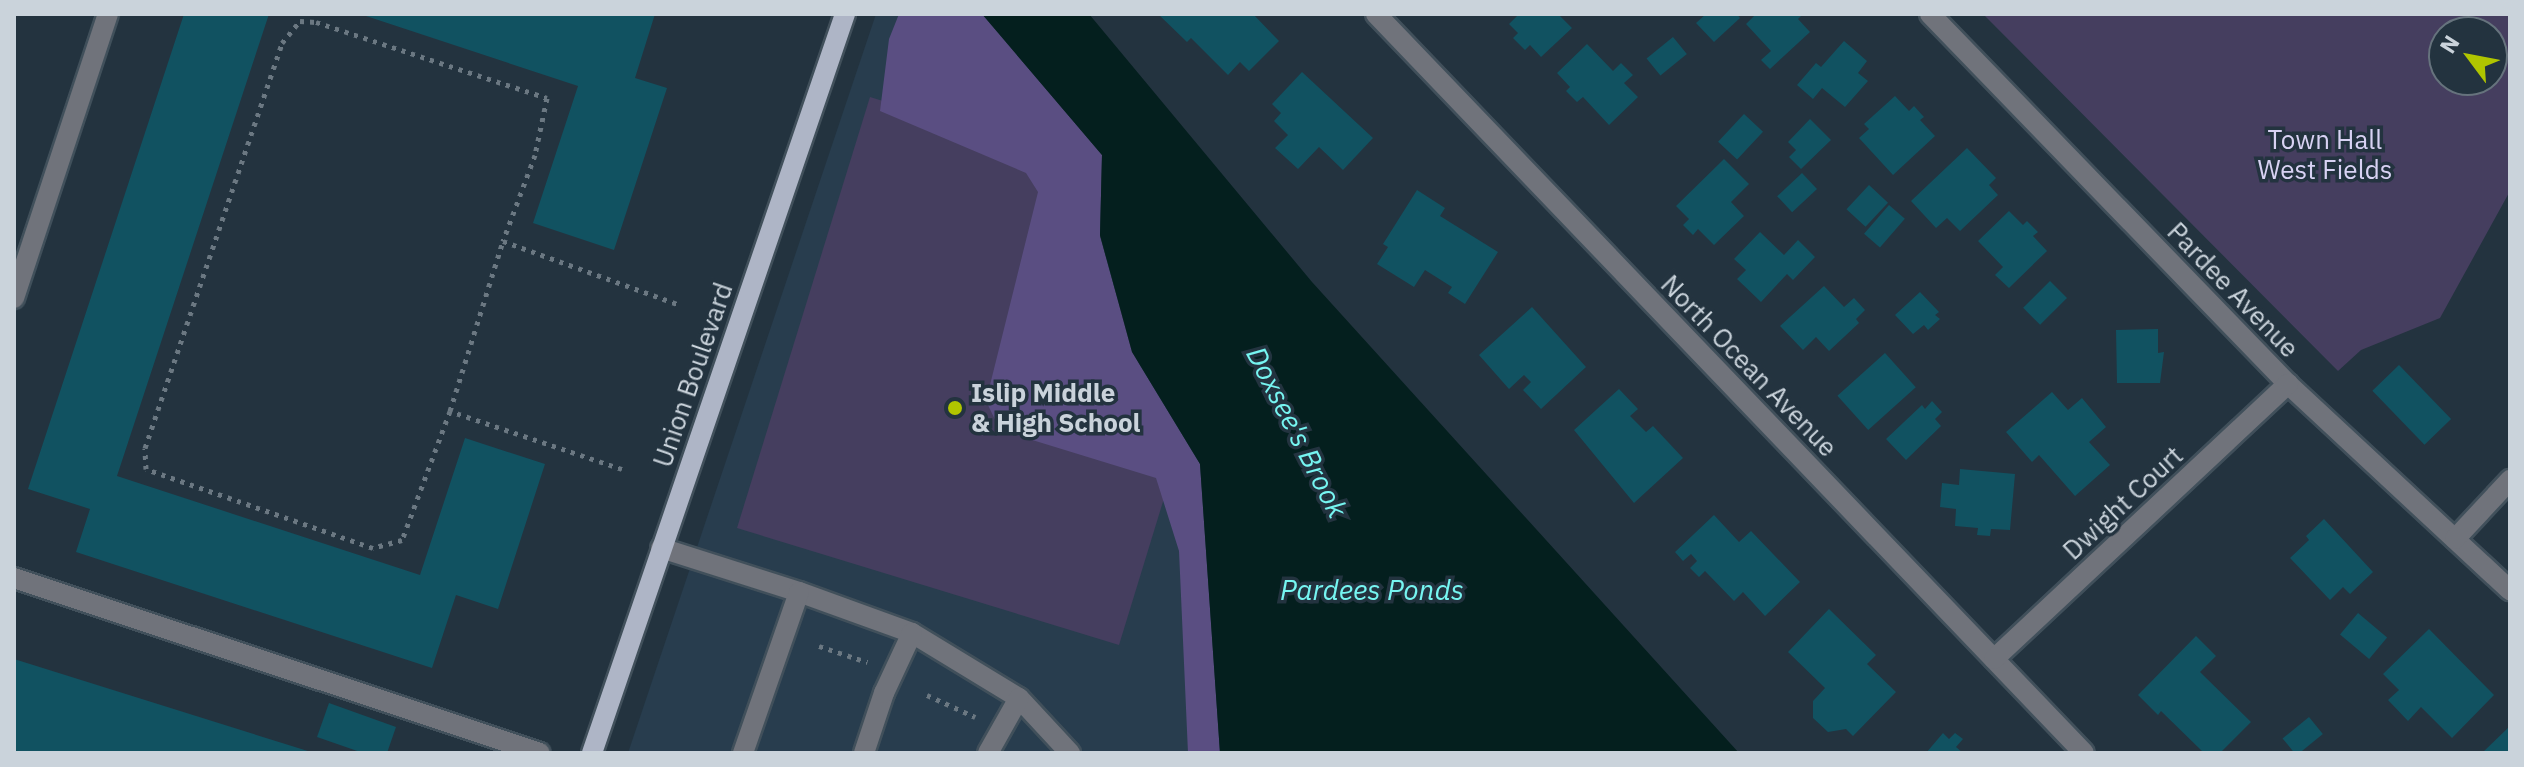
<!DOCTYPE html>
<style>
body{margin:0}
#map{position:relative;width:2524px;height:767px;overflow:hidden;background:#23333f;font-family:"IBM Plex Sans",sans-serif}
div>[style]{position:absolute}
.built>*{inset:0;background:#283d4e}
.green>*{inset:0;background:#453e5f}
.forest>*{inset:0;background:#5a4e82}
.water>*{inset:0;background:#041f1e}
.building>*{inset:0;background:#115261;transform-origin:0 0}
.path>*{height:5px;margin-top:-2.5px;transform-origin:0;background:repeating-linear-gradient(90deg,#6b7882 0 4px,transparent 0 10px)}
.roads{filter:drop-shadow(2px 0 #41505b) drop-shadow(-2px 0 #41505b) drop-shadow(0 2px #41505b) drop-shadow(0 -2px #41505b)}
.minor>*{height:20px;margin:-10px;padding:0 10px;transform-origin:10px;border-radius:10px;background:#70737b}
.major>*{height:20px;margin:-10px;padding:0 10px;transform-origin:10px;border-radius:10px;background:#aeb5c6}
.dots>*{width:22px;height:22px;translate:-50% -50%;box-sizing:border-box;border:4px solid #23333f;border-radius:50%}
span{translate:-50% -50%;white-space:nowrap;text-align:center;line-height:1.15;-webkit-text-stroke:7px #23333f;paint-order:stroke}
.park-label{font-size:26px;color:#d8d2f3}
.street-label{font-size:26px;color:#cad3db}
.poi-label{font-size:26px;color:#cad3db;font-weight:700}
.left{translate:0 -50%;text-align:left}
.water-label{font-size:28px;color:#76f5f1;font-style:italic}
.frame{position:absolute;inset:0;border:16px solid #cad3db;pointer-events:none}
.north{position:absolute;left:2428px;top:16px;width:80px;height:80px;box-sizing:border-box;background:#23333f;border:2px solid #66737d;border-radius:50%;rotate:302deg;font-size:22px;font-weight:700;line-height:32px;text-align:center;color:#cad3db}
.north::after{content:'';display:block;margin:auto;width:28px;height:36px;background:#b0c500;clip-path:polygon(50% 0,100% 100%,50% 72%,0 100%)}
</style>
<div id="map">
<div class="built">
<div style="clip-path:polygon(876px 14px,995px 14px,1200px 464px,1220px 753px,628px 753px)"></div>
</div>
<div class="green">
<div style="clip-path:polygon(evenodd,1983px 14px,2510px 14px,2510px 191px,2440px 318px,2361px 350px,2338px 371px,1983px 14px,2444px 32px,2492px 32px,2492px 80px,2444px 80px,2444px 32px)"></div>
<div style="clip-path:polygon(870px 97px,1072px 159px,1173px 469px,1119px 645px,737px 528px)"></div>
</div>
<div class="forest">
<div style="clip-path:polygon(899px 14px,982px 14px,1102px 155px,1100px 236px,1132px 352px,1200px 464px,1220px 753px,1188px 753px,1179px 551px,1156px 478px,1000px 430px,986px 401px,1038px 192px,1026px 173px,880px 111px,889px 39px)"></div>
</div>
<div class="water">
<div style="clip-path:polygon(982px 14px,1089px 14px,1312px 282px,1739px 753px,1220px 753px,1200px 464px,1132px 352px,1100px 235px,1102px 155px)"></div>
</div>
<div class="building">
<div style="clip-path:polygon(184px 14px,269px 14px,117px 476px,420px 575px,465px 438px,545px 464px,498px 609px,456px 595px,432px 668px,76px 552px,90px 509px,28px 489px)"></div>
<div style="clip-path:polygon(360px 14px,655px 14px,635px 78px,667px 88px,614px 250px,533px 223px,578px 86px)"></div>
<div style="clip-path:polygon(1158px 14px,1253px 14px,1279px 41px,1249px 71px,1240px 62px,1228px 75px,1191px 38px,1187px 42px)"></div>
<div style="clip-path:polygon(1519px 14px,1558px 14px,1572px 28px,1541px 57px,1530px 45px,1525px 50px,1513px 38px,1518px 33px,1509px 24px)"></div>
<div style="clip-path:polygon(1706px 14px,1737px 14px,1740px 18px,1714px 42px,1696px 23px)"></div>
<div style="clip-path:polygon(1756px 14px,1803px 14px,1798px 19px,1810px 32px,1770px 69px,1761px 60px,1771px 51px,1746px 24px)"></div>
<div style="left:1673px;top:37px;width:22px;height:34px;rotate:51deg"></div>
<div style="clip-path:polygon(1844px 41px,1867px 61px,1858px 73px,1868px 81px,1845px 107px,1822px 88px,1813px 99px,1797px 85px,1816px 63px,1821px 67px)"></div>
<div style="clip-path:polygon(1587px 44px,1613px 71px,1621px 63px,1633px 75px,1624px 83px,1638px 97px,1609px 125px,1583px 97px,1577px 102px,1566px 91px,1570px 87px,1557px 73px)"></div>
<div style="clip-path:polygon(1302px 72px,1373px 138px,1343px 170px,1319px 147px,1298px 169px,1275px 148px,1288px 135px,1274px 121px,1281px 113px,1272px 104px)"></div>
<div style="clip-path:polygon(1895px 96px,1909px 111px,1914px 106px,1924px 117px,1920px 120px,1935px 136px,1893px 175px,1859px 138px,1869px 129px,1864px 124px)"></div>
<div style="left:1744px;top:114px;width:26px;height:38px;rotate:43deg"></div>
<div style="clip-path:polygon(1810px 119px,1831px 140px,1801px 169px,1789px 157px,1796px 150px,1788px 142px)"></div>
<div style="clip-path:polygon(1967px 148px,1996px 178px,1989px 185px,1998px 195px,1960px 231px,1947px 218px,1936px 228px,1911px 201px)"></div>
<div style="clip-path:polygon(1724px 159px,1749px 184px,1731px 202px,1744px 216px,1714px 245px,1698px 229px,1693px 235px,1683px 225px,1689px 219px,1676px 206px)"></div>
<div style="left:1802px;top:173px;width:22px;height:34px;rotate:47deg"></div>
<div style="left:1869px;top:185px;width:26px;height:33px;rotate:43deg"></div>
<div style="clip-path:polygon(1417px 190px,1445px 208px,1440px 216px,1498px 252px,1465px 304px,1448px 293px,1452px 287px,1425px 270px,1414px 287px,1377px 264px,1388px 247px,1383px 244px)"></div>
<div style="left:1889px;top:205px;width:21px;height:38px;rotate:41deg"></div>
<div style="clip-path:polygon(2009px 211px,2023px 225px,2027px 221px,2038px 232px,2033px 236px,2047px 251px,2009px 288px,1995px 275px,2003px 267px,1978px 241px)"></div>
<div style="clip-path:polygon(1760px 232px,1784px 255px,1798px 240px,1815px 257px,1793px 280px,1787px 274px,1761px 302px,1737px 279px,1746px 270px,1734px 259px)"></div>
<div style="left:2050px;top:281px;width:24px;height:38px;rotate:45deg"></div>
<div style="clip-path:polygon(1824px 286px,1844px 307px,1854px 298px,1865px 310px,1856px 319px,1859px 323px,1829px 351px,1816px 337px,1803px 350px,1780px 326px)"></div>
<div style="clip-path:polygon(1920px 292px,1939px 312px,1935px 315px,1940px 319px,1928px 330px,1924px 325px,1913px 334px,1895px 315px)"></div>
<div style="clip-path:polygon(1532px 307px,1586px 367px,1541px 409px,1523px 390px,1531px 382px,1524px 375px,1509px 389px,1479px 355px)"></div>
<div style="clip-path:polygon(2158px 329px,2158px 353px,2164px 352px,2160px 383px,2117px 383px,2116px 330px)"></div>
<div style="left:1885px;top:353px;width:46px;height:64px;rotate:48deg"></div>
<div style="left:2399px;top:365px;width:75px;height:37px;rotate:46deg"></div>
<div style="clip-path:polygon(1619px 389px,1638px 409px,1630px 416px,1646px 432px,1653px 426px,1683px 458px,1634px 503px,1574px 430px)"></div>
<div style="clip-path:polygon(2052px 392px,2068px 410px,2082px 398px,2106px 427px,2089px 442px,2110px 465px,2075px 496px,2039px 455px,2032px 462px,2006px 432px)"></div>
<div style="clip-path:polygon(1932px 401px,1942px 412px,1935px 419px,1941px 426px,1906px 460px,1886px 439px,1922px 405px,1925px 409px)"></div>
<div style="clip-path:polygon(1960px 469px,2015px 474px,2010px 530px,1991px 529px,1990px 536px,1977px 535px,1978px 528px,1955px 526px,1956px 509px,1940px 507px,1942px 483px,1959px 485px)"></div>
<div style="clip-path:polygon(1714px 515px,1739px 542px,1751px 531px,1800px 582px,1765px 616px,1743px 592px,1734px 601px,1705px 571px,1699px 577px,1690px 568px,1697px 561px,1691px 554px,1683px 561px,1675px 552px)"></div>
<div style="clip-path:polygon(2324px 519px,2373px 572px,2350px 594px,2343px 587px,2330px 600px,2290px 558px,2309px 540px,2306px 536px)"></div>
<div style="clip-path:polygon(1829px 609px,1876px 655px,1867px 664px,1896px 692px,1853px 736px,1846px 729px,1828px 732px,1813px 718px,1813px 701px,1825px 688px,1788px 652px)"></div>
<div style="left:2358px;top:613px;width:38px;height:28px;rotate:40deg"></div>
<div style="clip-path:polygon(2429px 629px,2494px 695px,2452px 738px,2421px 707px,2408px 721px,2388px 700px,2399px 690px,2383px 674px)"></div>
<div style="clip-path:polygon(2196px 636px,2216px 656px,2200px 672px,2251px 722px,2220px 753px,2204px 753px,2161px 711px,2158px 715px,2138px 695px)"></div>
<div style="clip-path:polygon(14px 659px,311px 752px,311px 753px,14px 753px)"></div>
<div style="clip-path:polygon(329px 703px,396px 727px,387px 753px,363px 753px,317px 737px)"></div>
<div style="left:2309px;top:717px;width:22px;height:34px;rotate:51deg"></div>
<div style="clip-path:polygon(2510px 726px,2510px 753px,2482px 753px)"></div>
<div style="clip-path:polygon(1943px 733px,1949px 739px,1955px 733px,1963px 739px,1956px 747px,1963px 753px,1926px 753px)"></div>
</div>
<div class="path">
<div style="left:450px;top:411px;width:178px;rotate:-72.7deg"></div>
<div style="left:622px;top:469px;width:182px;rotate:-161.4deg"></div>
<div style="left:450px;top:411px;width:138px;rotate:110.4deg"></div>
<div style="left:402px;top:540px;width:30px;rotate:165deg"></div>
<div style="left:373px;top:548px;width:240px;rotate:-160.8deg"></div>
<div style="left:146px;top:469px;width:21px;rotate:-93deg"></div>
<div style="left:145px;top:448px;width:428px;rotate:-71.3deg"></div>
<div style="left:282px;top:43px;width:28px;rotate:-51deg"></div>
<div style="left:300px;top:21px;width:16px;rotate:4deg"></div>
<div style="left:316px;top:22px;width:243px;rotate:18.2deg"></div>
<div style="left:547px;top:98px;width:58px;rotate:101.9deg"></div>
<div style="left:535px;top:155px;width:92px;rotate:110.4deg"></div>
<div style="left:503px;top:241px;width:185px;rotate:19.9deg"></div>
<div style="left:819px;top:646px;width:51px;rotate:18.4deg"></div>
<div style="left:927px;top:695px;width:53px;rotate:24.6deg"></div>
</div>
<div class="roads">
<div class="minor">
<div style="left:1376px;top:14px;width:1023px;rotate:46.23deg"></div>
<div style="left:1930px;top:14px;width:515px;rotate:45.94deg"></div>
<div style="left:2288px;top:384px;width:303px;rotate:42.9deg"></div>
<div style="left:14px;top:298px;width:299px;rotate:-71.7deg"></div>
<div style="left:2455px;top:539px;width:81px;rotate:-47deg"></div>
<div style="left:661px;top:548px;width:145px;rotate:17.7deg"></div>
<div style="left:799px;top:592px;width:120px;rotate:19.9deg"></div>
<div style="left:912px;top:633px;width:125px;rotate:31.3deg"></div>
<div style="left:1019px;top:698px;width:75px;rotate:47.2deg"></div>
<div style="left:14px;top:578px;width:554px;rotate:18.4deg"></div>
<div style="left:1994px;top:659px;width:403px;rotate:-43.1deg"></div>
<div style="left:743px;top:753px;width:170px;rotate:-70.8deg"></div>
<div style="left:864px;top:753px;width:63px;rotate:-71.6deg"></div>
<div style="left:884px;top:693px;width:66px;rotate:-65deg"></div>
<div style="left:988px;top:753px;width:63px;rotate:-60.6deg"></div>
</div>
<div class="major">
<div style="left:592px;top:753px;width:781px;rotate:-71.1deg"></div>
</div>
</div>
<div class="dots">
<div style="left:955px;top:408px;background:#b0c500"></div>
</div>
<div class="park-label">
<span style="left:2325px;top:155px">Town Hall<br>West Fields</span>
</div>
<div class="street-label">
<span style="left:2233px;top:290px;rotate:46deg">Pardee Avenue</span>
<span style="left:1749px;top:366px;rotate:46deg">North Ocean Avenue</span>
<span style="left:693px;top:375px;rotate:-71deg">Union Boulevard</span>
<span style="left:2123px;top:503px;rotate:-43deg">Dwight Court</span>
</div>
<div class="poi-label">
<span class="left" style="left:971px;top:408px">Islip Middle<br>&amp; High School</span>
</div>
<div class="water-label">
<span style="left:1297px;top:432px;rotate:63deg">Doxsee's Brook</span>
<span style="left:1372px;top:590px">Pardees Ponds</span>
</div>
<div class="frame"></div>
<div class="north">N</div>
</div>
